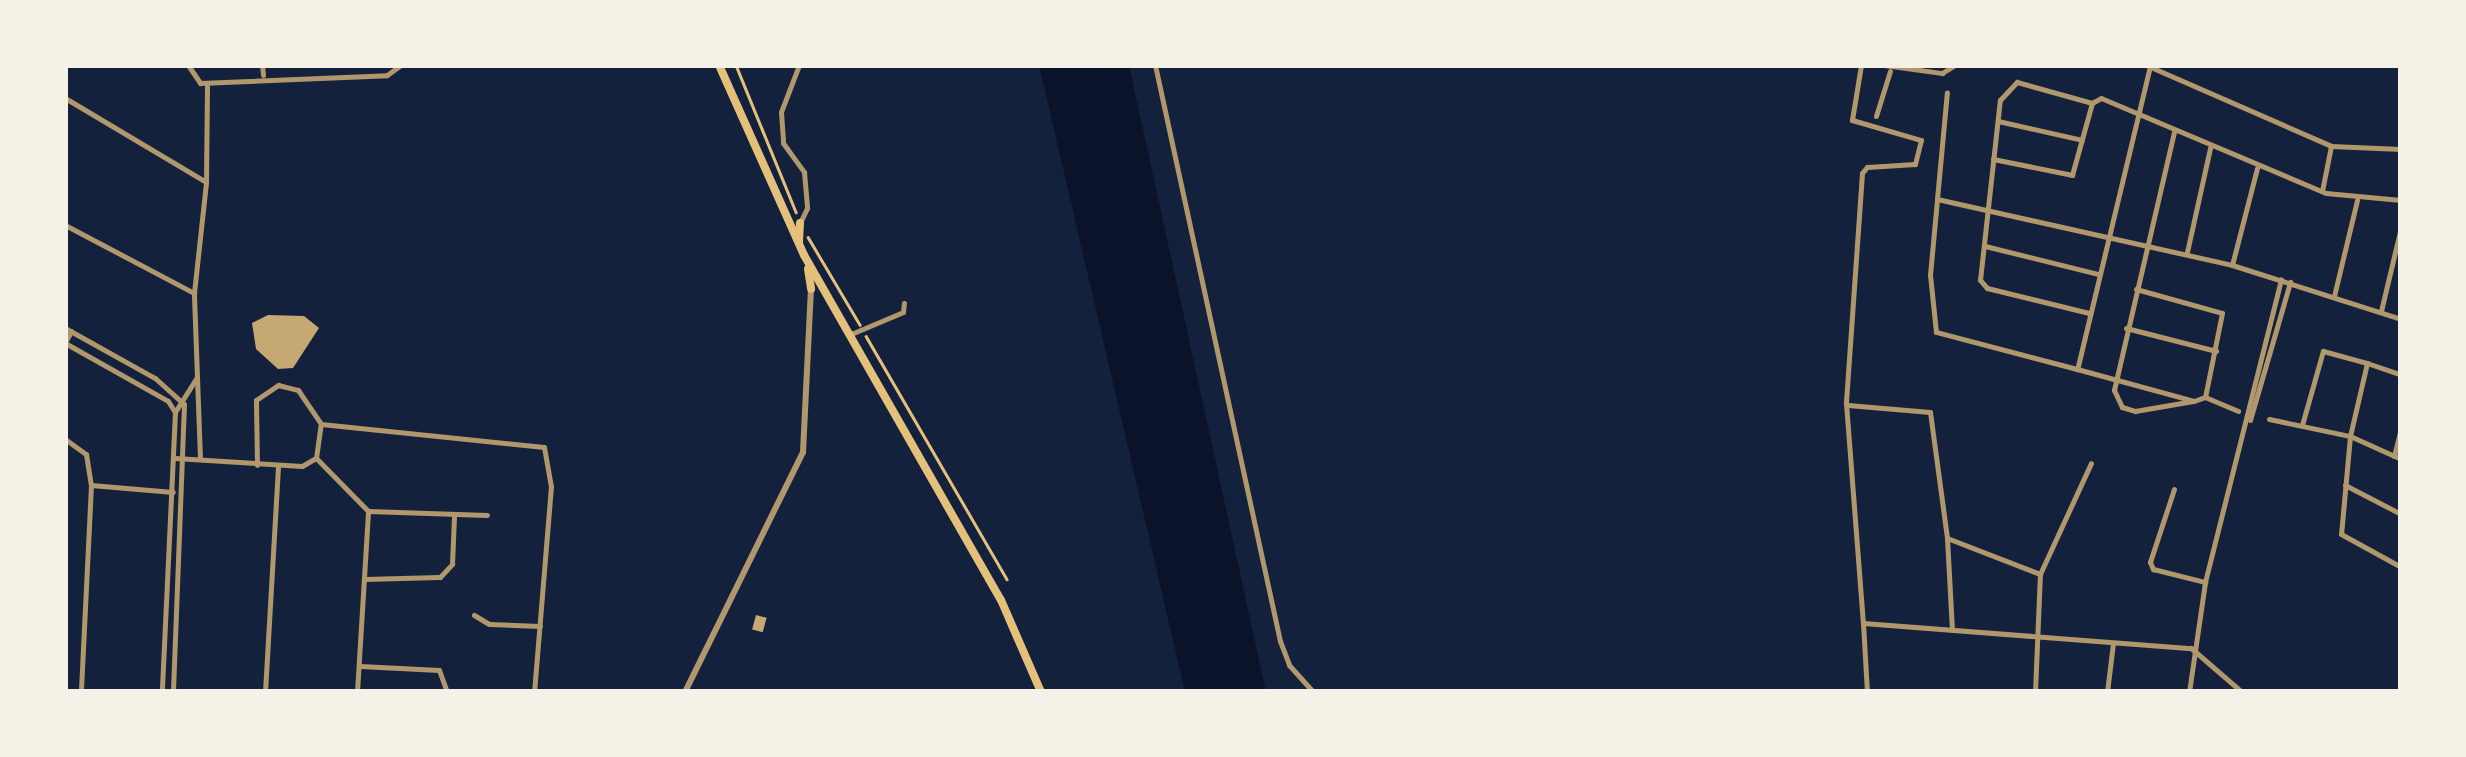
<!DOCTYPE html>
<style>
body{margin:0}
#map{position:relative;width:2466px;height:757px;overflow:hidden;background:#14213d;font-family:Overpass,sans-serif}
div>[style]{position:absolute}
.water>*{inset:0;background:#0b132b}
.building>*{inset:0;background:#c6a872;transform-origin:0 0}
.path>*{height:2.5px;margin:-1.25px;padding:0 1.25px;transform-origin:1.25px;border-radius:1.25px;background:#e5c07b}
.minor>*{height:5px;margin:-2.5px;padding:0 2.5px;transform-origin:2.5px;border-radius:2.5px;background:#b1986c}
.tertiary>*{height:6px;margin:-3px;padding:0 3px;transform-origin:3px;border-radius:3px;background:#b1986c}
.primary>*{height:8px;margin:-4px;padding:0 4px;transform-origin:4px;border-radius:4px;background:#e5c07b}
span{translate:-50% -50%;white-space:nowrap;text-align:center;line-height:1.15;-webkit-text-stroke:8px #f6f1e7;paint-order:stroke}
.frame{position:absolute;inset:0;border:68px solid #f6f1e7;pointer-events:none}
</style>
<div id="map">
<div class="water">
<div style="clip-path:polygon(1039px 65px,1129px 65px,1266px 692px,1185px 692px)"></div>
</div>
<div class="building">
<div style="clip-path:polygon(268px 315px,304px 316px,319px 328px,293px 368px,278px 369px,256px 349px,252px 323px)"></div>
<div style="left:756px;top:615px;width:11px;height:15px;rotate:15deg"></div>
</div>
<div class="path">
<div style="left:736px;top:65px;width:159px;rotate:67.8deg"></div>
<div style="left:808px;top:237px;width:102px;rotate:59.4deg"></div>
<div style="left:866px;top:336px;width:281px;rotate:59.9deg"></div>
</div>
<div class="minor">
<div style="left:188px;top:65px;width:22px;rotate:56deg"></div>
<div style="left:200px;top:83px;width:187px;rotate:-2.4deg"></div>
<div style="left:387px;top:75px;width:17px;rotate:-36deg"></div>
<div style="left:262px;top:65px;width:10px;rotate:84deg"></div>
<div style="left:799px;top:65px;width:50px;rotate:111deg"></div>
<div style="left:781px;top:112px;width:31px;rotate:86deg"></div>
<div style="left:783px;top:143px;width:36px;rotate:54deg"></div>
<div style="left:804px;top:172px;width:36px;rotate:85deg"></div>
<div style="left:807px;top:208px;width:17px;rotate:115deg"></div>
<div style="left:1155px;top:65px;width:589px;rotate:77.76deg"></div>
<div style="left:1280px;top:641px;width:26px;rotate:69deg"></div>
<div style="left:1289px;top:665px;width:36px;rotate:48deg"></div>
<div style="left:1861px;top:65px;width:56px;rotate:99.3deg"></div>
<div style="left:1852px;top:120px;width:72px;rotate:16.2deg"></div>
<div style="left:1921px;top:140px;width:25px;rotate:104deg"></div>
<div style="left:1915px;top:164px;width:48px;rotate:176.4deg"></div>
<div style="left:1867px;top:167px;width:8px;rotate:130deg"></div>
<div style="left:1862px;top:173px;width:231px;rotate:94deg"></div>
<div style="left:1846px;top:403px;width:221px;rotate:85.6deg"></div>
<div style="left:1863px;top:623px;width:329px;rotate:4.4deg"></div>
<div style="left:2191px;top:648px;width:67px;rotate:40.8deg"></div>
<div style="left:1884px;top:65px;width:59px;rotate:7.9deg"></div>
<div style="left:1942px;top:73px;width:15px;rotate:-32deg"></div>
<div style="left:2146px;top:65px;width:202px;rotate:23.6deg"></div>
<div style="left:2331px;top:146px;width:70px;rotate:2.5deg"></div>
<div style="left:2150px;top:66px;width:312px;rotate:103.5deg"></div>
<div style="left:2077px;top:369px;width:121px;rotate:15.3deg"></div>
<div style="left:2194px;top:401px;width:12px;rotate:-20deg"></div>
<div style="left:2205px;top:397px;width:36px;rotate:23deg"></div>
<div style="left:65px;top:98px;width:164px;rotate:30.8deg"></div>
<div style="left:1876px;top:116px;width:47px;rotate:-72.7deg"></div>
<div style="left:1998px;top:121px;width:86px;rotate:12.7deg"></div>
<div style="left:2174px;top:132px;width:265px;rotate:103.1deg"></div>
<div style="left:2114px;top:390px;width:19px;rotate:65deg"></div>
<div style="left:2122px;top:407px;width:14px;rotate:17deg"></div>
<div style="left:2135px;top:411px;width:59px;rotate:-9.8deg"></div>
<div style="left:1993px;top:159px;width:81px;rotate:11.4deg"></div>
<div style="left:2072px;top:175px;width:75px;rotate:-74.5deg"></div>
<div style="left:2322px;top:191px;width:46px;rotate:-78.7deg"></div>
<div style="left:1937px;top:199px;width:107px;rotate:-84.7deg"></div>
<div style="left:65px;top:225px;width:146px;rotate:27.8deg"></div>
<div style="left:1985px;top:246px;width:116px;rotate:13.9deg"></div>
<div style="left:2187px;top:252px;width:107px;rotate:-77.5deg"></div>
<div style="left:2232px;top:265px;width:100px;rotate:-75.5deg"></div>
<div style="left:2136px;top:289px;width:89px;rotate:15.6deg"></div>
<div style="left:2222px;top:313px;width:86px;rotate:101.4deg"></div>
<div style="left:2334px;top:296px;width:99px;rotate:-76.5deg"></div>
<div style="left:2381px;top:311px;width:86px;rotate:-76.6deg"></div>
<div style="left:2089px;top:313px;width:105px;rotate:-166.2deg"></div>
<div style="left:1987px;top:288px;width:11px;rotate:-131deg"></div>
<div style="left:1980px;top:280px;width:181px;rotate:-83.7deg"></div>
<div style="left:2000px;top:100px;width:25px;rotate:-47deg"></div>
<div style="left:2017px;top:82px;width:78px;rotate:15.6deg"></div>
<div style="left:2092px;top:103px;width:10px;rotate:-29deg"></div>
<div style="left:2101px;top:98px;width:244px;rotate:22.9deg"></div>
<div style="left:2326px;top:193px;width:75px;rotate:5.3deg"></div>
<div style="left:65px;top:328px;width:103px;rotate:29.1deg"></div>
<div style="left:155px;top:378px;width:39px;rotate:42deg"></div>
<div style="left:184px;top:404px;width:288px;rotate:92.2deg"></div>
<div style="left:2126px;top:328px;width:93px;rotate:14.3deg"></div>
<div style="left:71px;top:331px;width:13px;rotate:117deg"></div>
<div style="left:65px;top:343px;width:118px;rotate:29.4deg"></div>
<div style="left:168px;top:401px;width:13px;rotate:58deg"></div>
<div style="left:175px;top:412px;width:280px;rotate:92.7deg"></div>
<div style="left:851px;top:334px;width:56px;rotate:-22.9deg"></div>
<div style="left:903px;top:312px;width:9px;rotate:-84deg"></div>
<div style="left:2367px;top:363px;width:36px;rotate:19deg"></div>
<div style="left:2077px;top:369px;width:146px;rotate:-165.3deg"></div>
<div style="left:1936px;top:332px;width:57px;rotate:-96deg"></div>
<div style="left:1930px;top:275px;width:76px;rotate:-84.7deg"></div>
<div style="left:1937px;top:199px;width:302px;rotate:12.6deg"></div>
<div style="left:2232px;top:265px;width:177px;rotate:17.7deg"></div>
<div style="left:1848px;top:405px;width:82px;rotate:4.9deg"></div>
<div style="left:1930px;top:412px;width:127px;rotate:82.3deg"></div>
<div style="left:1947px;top:538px;width:100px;rotate:21.2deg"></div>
<div style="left:175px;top:412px;width:41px;rotate:-57.8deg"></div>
<div style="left:2269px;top:419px;width:83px;rotate:11.9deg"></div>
<div style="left:2350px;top:436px;width:56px;rotate:24.3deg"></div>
<div style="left:2250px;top:420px;width:144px;rotate:-73.8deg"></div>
<div style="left:2302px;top:425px;width:77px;rotate:-74.2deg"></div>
<div style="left:2323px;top:351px;width:46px;rotate:15.3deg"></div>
<div style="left:2367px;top:363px;width:75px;rotate:103.1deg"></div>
<div style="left:2350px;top:436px;width:98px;rotate:95.2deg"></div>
<div style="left:2341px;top:534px;width:68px;rotate:28.8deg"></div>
<div style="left:65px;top:439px;width:26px;rotate:36deg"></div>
<div style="left:86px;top:454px;width:31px;rotate:81deg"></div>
<div style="left:91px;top:485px;width:207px;rotate:92.8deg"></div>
<div style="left:2394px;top:456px;width:30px;rotate:-76deg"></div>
<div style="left:175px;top:458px;width:127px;rotate:3.6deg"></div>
<div style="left:302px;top:466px;width:16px;rotate:-30deg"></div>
<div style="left:316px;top:458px;width:34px;rotate:-82deg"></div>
<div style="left:316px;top:458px;width:74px;rotate:45.5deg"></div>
<div style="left:368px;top:511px;width:119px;rotate:1.9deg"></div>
<div style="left:200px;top:459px;width:166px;rotate:-92.1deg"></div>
<div style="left:194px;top:293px;width:112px;rotate:-83.8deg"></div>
<div style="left:206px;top:182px;width:99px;rotate:-89.4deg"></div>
<div style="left:257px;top:465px;width:65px;rotate:-90.9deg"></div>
<div style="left:256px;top:400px;width:27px;rotate:-34deg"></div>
<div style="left:278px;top:385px;width:21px;rotate:14deg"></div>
<div style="left:298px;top:390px;width:41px;rotate:55.9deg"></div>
<div style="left:321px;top:424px;width:224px;rotate:5.9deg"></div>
<div style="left:544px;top:447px;width:40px;rotate:80deg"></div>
<div style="left:551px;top:486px;width:207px;rotate:94.7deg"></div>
<div style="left:91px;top:485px;width:82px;rotate:4.9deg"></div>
<div style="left:2345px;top:485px;width:63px;rotate:27.4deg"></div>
<div style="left:2174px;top:489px;width:77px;rotate:108.2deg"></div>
<div style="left:2150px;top:562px;width:8px;rotate:67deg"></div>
<div style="left:2153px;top:569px;width:54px;rotate:14deg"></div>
<div style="left:1947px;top:538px;width:92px;rotate:86.9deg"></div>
<div style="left:364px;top:579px;width:76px;rotate:-1.5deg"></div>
<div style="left:440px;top:577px;width:18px;rotate:-47deg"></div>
<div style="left:452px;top:564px;width:47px;rotate:-87.6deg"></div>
<div style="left:474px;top:615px;width:17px;rotate:31deg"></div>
<div style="left:489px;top:624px;width:51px;rotate:2.2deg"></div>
<div style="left:1863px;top:623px;width:69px;rotate:86.7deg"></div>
<div style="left:360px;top:666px;width:79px;rotate:2.9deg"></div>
<div style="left:439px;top:670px;width:23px;rotate:70deg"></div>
<div style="left:265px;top:692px;width:225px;rotate:-86.7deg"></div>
<div style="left:357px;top:692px;width:181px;rotate:-86.5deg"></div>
<div style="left:2035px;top:692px;width:118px;rotate:-87.6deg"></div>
<div style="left:2040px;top:574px;width:122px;rotate:-65.3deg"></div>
<div style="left:2107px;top:692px;width:49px;rotate:-83deg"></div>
<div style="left:2189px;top:692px;width:111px;rotate:-81.7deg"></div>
<div style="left:2205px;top:582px;width:312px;rotate:-75.9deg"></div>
</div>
<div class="tertiary">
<div style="left:685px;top:692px;width:267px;rotate:-63.8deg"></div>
<div style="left:803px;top:452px;width:163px;rotate:-87.2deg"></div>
</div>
<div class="primary">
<div style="left:719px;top:65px;width:208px;rotate:65.9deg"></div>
<div style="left:804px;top:255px;width:397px;rotate:60.3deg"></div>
<div style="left:1001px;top:600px;width:100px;rotate:66.5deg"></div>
<div style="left:799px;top:242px;width:19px;rotate:-87deg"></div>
<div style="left:808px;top:269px;width:20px;rotate:81deg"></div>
</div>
<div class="frame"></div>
</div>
